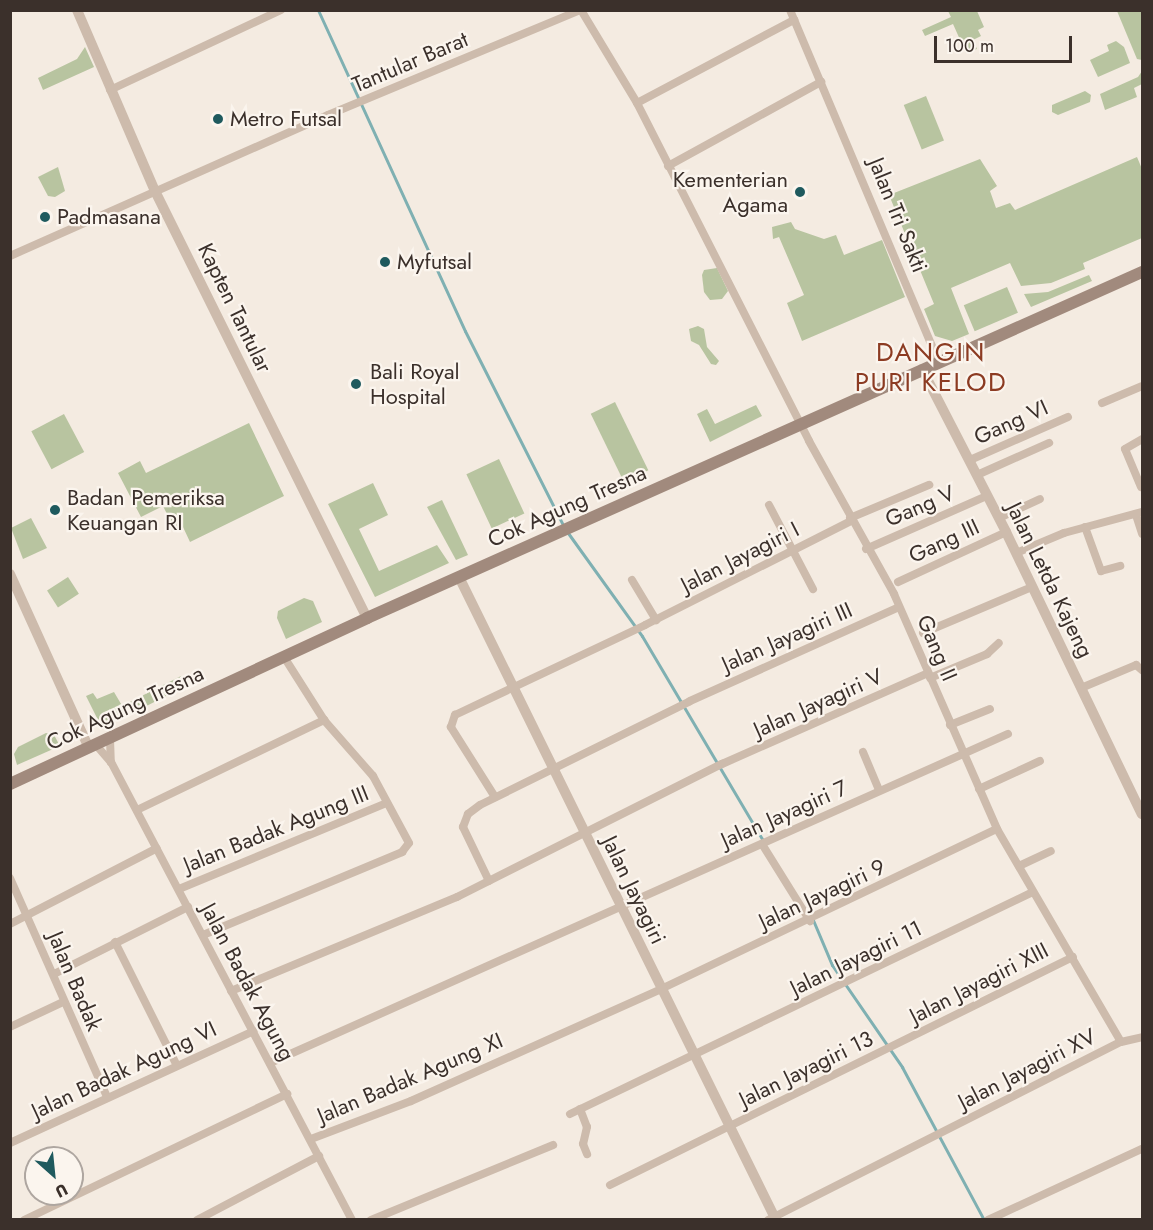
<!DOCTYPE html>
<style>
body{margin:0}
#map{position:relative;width:1153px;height:1230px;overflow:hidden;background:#f4ebe1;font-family:Jost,sans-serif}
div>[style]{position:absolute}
.green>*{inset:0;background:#b8c4a0;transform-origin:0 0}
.stream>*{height:3px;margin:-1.5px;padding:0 1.5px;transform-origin:1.5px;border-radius:1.5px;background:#7fb0b2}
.minor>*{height:8px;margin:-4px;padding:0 4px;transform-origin:4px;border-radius:4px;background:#cdbbac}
.tertiary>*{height:10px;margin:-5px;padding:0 5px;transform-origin:5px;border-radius:5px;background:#cdbbac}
.secondary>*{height:12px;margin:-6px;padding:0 6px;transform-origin:6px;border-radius:6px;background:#a18a7d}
.dots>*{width:16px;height:16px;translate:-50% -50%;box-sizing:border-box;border:3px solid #fbf5ee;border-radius:50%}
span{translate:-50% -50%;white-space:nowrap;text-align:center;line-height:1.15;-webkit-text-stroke:4.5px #fbf5ee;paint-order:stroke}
.street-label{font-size:22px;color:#3b302b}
.poi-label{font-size:22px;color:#3b302b}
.left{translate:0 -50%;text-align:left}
.right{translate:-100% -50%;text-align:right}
.quarter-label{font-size:26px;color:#8c3b22;letter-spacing:1.5px}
.frame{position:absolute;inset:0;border:12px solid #3b302b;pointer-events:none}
.north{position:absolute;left:24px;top:1146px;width:60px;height:60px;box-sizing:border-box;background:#fbf5ee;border:2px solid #aea6a0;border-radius:50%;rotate:153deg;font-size:16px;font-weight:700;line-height:24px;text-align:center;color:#3b302b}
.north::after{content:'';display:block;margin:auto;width:21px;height:27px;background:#1f5a5e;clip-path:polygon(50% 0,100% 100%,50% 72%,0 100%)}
.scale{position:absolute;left:934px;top:36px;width:138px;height:27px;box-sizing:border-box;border:3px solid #3b302b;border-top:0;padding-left:8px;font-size:18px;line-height:21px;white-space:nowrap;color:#3b302b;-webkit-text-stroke:4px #fbf5ee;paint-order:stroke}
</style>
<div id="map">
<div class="green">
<div style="clip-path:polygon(948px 11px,977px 11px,984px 27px,978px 30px,981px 36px,973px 40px,977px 49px,966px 53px,953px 24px,925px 36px,922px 30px,951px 17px)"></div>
<div style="clip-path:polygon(1117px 11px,1142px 11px,1142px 60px,1137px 59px)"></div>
<div style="clip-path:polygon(1116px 41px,1124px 47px,1130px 63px,1098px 77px,1090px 60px,1109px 51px,1107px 45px)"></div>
<div style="clip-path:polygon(85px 47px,94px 67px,43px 90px,38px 78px,77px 59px)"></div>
<div style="clip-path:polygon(1142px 71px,1142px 84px,1134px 88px,1137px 97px,1105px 110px,1100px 94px,1138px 77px)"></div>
<div style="clip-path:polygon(1085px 91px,1091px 95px,1090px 102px,1058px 115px,1052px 112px,1052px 105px)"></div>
<div style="left:926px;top:96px;width:48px;height:24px;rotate:68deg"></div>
<div style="clip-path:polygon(1137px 157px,1142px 169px,1142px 238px,1083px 263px,1085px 269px,1051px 283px,1021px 286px,1010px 263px,951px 288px,969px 334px,952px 341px,935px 336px,924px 309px,934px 304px,889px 195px,980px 159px,997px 186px,990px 191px,996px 208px,1010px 203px,1015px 210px)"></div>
<div style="clip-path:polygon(58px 167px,65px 191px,55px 197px,48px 196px,38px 177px)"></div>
<div style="clip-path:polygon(791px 222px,795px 229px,824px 239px,836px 235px,844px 255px,882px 240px,905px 297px,802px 341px,787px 303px,804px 295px,779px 237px,773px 239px,772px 227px)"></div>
<div style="clip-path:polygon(717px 268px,728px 291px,722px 299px,710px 300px,704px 292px,702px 275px,704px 270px)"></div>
<div style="clip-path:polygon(1089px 275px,1092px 281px,1031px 307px,1024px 294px,1048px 292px)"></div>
<div style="left:1007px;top:287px;width:28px;height:47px;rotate:67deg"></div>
<div style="clip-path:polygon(698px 326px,704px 329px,707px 347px,719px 361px,716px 365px,711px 364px,699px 345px,691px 341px,689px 329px)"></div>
<div style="left:615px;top:402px;width:76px;height:27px;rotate:64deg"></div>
<div style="clip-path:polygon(756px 405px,762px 416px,710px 442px,697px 414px,707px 409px,715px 424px)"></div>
<div style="left:64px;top:414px;width:43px;height:37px;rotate:62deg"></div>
<div style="clip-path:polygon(249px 423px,284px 496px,190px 542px,183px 527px,175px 530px,163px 506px,141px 517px,118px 473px,140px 461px,146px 473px)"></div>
<div style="left:499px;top:459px;width:60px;height:36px;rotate:65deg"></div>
<div style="clip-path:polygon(373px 483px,388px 515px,359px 529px,379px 571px,437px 545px,449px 563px,375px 597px,328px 504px)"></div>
<div style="clip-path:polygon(442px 500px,468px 555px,456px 560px,427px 507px)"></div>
<div style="clip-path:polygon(31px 518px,47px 548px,23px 559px,11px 528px)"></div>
<div style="left:68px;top:577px;width:20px;height:25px;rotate:57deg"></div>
<div style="clip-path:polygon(304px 598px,313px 601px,322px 622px,286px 639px,277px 618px,278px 611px)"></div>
<div style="left:181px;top:676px;width:11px;height:58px;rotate:63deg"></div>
<div style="clip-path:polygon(114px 692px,127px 714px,101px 726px,86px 696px,93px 693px,97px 699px)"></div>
<div style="clip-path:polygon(46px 733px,54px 735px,60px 746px,17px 765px,14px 754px,18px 747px)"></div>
</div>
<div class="stream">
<div style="left:318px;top:10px;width:353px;rotate:65.4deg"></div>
<div style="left:465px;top:331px;width:220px;rotate:63.2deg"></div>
<div style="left:568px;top:533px;width:127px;rotate:54.3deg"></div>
<div style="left:642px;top:636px;width:238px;rotate:59.4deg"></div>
<div style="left:813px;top:920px;width:49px;rotate:67.1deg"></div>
<div style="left:832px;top:965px;width:124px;rotate:55.5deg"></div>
<div style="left:902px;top:1067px;width:174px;rotate:61.8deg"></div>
</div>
<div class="minor">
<div style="left:581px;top:10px;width:109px;rotate:58.9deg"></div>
<div style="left:637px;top:103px;width:379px;rotate:63deg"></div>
<div style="left:809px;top:441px;width:175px;rotate:60.9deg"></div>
<div style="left:894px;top:594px;width:257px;rotate:66.3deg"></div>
<div style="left:997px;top:829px;width:246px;rotate:59.8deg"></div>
<div style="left:790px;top:10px;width:382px;rotate:67.1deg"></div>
<div style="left:110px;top:90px;width:189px;rotate:-25.1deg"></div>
<div style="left:637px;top:103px;width:178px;rotate:-27.9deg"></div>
<div style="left:668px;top:166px;width:175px;rotate:-28.8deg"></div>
<div style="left:10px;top:256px;width:348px;rotate:-23.9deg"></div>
<div style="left:328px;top:115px;width:273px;rotate:-22.6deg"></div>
<div style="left:1102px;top:403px;width:43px;rotate:-23deg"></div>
<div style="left:970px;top:460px;width:107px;rotate:-23.7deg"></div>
<div style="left:977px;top:475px;width:79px;rotate:-24deg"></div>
<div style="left:1141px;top:487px;width:41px;rotate:-112.8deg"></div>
<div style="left:1125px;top:449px;width:20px;rotate:-30deg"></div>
<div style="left:769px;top:505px;width:95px;rotate:62.4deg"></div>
<div style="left:1136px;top:515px;width:20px;rotate:72deg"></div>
<div style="left:850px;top:518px;width:86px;rotate:-22.7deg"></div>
<div style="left:999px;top:518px;width:45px;rotate:-24.9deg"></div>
<div style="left:1085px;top:527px;width:47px;rotate:70deg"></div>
<div style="left:1101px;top:571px;width:20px;rotate:-15deg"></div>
<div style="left:866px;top:549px;width:132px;rotate:-23.7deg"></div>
<div style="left:1016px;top:553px;width:52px;rotate:-22.6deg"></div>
<div style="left:1064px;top:533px;width:81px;rotate:-15.1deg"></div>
<div style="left:632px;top:580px;width:47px;rotate:59deg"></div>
<div style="left:898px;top:582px;width:119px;rotate:-24.8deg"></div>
<div style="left:923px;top:633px;width:118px;rotate:-22.9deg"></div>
<div style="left:930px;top:678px;width:62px;rotate:-22.8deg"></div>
<div style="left:987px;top:654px;width:16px;rotate:-43deg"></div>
<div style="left:1081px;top:688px;width:60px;rotate:-22.7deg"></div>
<div style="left:1136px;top:665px;width:8px;rotate:40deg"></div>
<div style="left:950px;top:725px;width:43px;rotate:-21.8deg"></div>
<div style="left:110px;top:739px;width:23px;rotate:88deg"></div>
<div style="left:96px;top:745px;width:23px;rotate:49deg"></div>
<div style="left:111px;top:762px;width:518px;rotate:62.25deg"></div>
<div style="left:863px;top:752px;width:41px;rotate:67.2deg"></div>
<div style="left:979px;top:789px;width:67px;rotate:-24.7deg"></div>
<div style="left:495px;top:797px;width:83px;rotate:-122.2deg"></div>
<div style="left:451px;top:727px;width:13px;rotate:-72deg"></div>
<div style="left:455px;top:715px;width:210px;rotate:-25.3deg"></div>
<div style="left:645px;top:625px;width:231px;rotate:-26.8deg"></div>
<div style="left:137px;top:810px;width:208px;rotate:-25.7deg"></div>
<div style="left:762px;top:844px;width:91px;rotate:58.1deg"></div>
<div style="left:1019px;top:866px;width:35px;rotate:-25deg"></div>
<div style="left:10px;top:878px;width:240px;rotate:66.1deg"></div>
<div style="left:489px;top:881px;width:60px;rotate:-115.7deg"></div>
<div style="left:463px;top:827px;width:14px;rotate:-69deg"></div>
<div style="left:468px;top:814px;width:15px;rotate:-37deg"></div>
<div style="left:480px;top:805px;width:234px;rotate:-26.3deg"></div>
<div style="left:690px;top:701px;width:229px;rotate:-24.2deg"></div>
<div style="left:179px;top:889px;width:225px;rotate:-22.5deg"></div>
<div style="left:10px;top:924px;width:165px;rotate:-27.3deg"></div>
<div style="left:203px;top:935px;width:216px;rotate:-22.6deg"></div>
<div style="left:402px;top:852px;width:11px;rotate:-52deg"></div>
<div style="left:409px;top:843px;width:76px;rotate:-118.2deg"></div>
<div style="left:373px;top:776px;width:74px;rotate:-131.2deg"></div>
<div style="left:324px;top:720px;width:75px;rotate:-122.4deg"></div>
<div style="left:115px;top:942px;width:136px;rotate:63.4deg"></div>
<div style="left:54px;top:974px;width:150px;rotate:-26.6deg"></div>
<div style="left:231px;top:991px;width:245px;rotate:-22.6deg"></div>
<div style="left:457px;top:897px;width:297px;rotate:-26.7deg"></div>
<div style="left:722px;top:764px;width:225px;rotate:-23.8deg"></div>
<div style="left:10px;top:1027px;width:59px;rotate:-25.3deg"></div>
<div style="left:270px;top:1063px;width:808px;rotate:-24.03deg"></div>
<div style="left:580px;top:1109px;width:19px;rotate:69deg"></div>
<div style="left:587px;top:1127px;width:17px;rotate:103deg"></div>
<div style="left:583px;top:1144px;width:11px;rotate:68deg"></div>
<div style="left:570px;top:1114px;width:513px;rotate:-25.62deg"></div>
<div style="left:311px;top:1139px;width:107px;rotate:-20.8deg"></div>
<div style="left:411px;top:1101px;width:274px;rotate:-24.1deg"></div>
<div style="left:661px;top:989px;width:372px;rotate:-25.5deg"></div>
<div style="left:10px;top:1143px;width:268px;rotate:-24.7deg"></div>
<div style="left:610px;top:1185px;width:516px;rotate:-26.22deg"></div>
<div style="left:24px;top:1220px;width:292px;rotate:-25.6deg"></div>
<div style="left:197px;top:1220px;width:138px;rotate:-27.7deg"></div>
<div style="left:371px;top:1220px;width:197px;rotate:-22.4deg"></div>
<div style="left:768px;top:1220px;width:395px;rotate:-26.8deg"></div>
<div style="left:1121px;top:1042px;width:22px;rotate:-13deg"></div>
<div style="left:988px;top:1220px;width:170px;rotate:-24.8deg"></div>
</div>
<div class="tertiary">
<div style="left:77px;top:10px;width:197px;rotate:66.7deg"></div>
<div style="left:155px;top:191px;width:477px;rotate:63.6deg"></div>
<div style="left:922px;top:369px;width:183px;rotate:62.7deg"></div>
<div style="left:1006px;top:532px;width:313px;rotate:64.3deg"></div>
<div style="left:10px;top:574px;width:191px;rotate:65.6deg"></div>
<div style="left:459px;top:577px;width:717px;rotate:63.76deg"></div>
</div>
<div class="secondary">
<div style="left:10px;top:784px;width:394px;rotate:-24.9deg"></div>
<div style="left:367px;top:618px;width:849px;rotate:-24.06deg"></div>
</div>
<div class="dots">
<div style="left:218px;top:119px;background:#1f5a5e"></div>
<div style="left:800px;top:192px;background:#1f5a5e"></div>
<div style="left:45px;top:217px;background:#1f5a5e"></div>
<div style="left:385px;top:262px;background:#1f5a5e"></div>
<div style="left:356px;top:384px;background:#1f5a5e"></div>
<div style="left:55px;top:510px;background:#1f5a5e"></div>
</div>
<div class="street-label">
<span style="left:410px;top:62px;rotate:-23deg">Tantular Barat</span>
<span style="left:898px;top:215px;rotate:68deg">Jalan Tri Sakti</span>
<span style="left:235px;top:308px;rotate:64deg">Kapten Tantular</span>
<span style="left:1011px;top:422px;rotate:-24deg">Gang VI</span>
<span style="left:567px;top:506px;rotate:-24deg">Cok Agung Tresna</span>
<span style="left:920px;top:506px;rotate:-23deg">Gang V</span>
<span style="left:944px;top:541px;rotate:-25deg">Gang III</span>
<span style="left:740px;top:557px;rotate:-27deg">Jalan Jayagiri I</span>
<span style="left:1050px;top:580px;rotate:64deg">Jalan Letda Kajeng</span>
<span style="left:787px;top:637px;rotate:-24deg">Jalan Jayagiri III</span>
<span style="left:937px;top:648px;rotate:67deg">Gang II</span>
<span style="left:818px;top:703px;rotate:-24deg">Jalan Jayagiri V</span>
<span style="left:125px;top:708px;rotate:-25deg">Cok Agung Tresna</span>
<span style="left:784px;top:814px;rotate:-24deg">Jalan Jayagiri 7</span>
<span style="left:276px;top:829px;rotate:-22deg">Jalan Badak Agung III</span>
<span style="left:634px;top:890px;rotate:64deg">Jalan Jayagiri</span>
<span style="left:822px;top:894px;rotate:-25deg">Jalan Jayagiri 9</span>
<span style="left:856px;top:958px;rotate:-26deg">Jalan Jayagiri 11</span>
<span style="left:75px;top:981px;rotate:67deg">Jalan Badak</span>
<span style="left:248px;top:982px;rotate:62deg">Jalan Badak Agung</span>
<span style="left:979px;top:983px;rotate:-27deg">Jalan Jayagiri XIII</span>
<span style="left:806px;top:1069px;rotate:-26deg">Jalan Jayagiri 13</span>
<span style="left:1027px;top:1069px;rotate:-27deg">Jalan Jayagiri XV</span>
<span style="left:124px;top:1070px;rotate:-25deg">Jalan Badak Agung VI</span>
<span style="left:410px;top:1078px;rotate:-23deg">Jalan Badak Agung XI</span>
</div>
<div class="poi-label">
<span class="left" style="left:230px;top:119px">Metro Futsal</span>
<span class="right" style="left:788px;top:192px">Kementerian<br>Agama</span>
<span class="left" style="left:57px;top:217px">Padmasana</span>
<span class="left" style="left:397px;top:262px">Myfutsal</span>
<span class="left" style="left:370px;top:384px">Bali Royal<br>Hospital</span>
<span class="left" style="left:67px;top:510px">Badan Pemeriksa<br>Keuangan RI</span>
</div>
<div class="quarter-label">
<span style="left:931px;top:368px">DANGIN<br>PURI KELOD</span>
</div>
<div class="frame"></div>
<div class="north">U</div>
<div class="scale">100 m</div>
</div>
